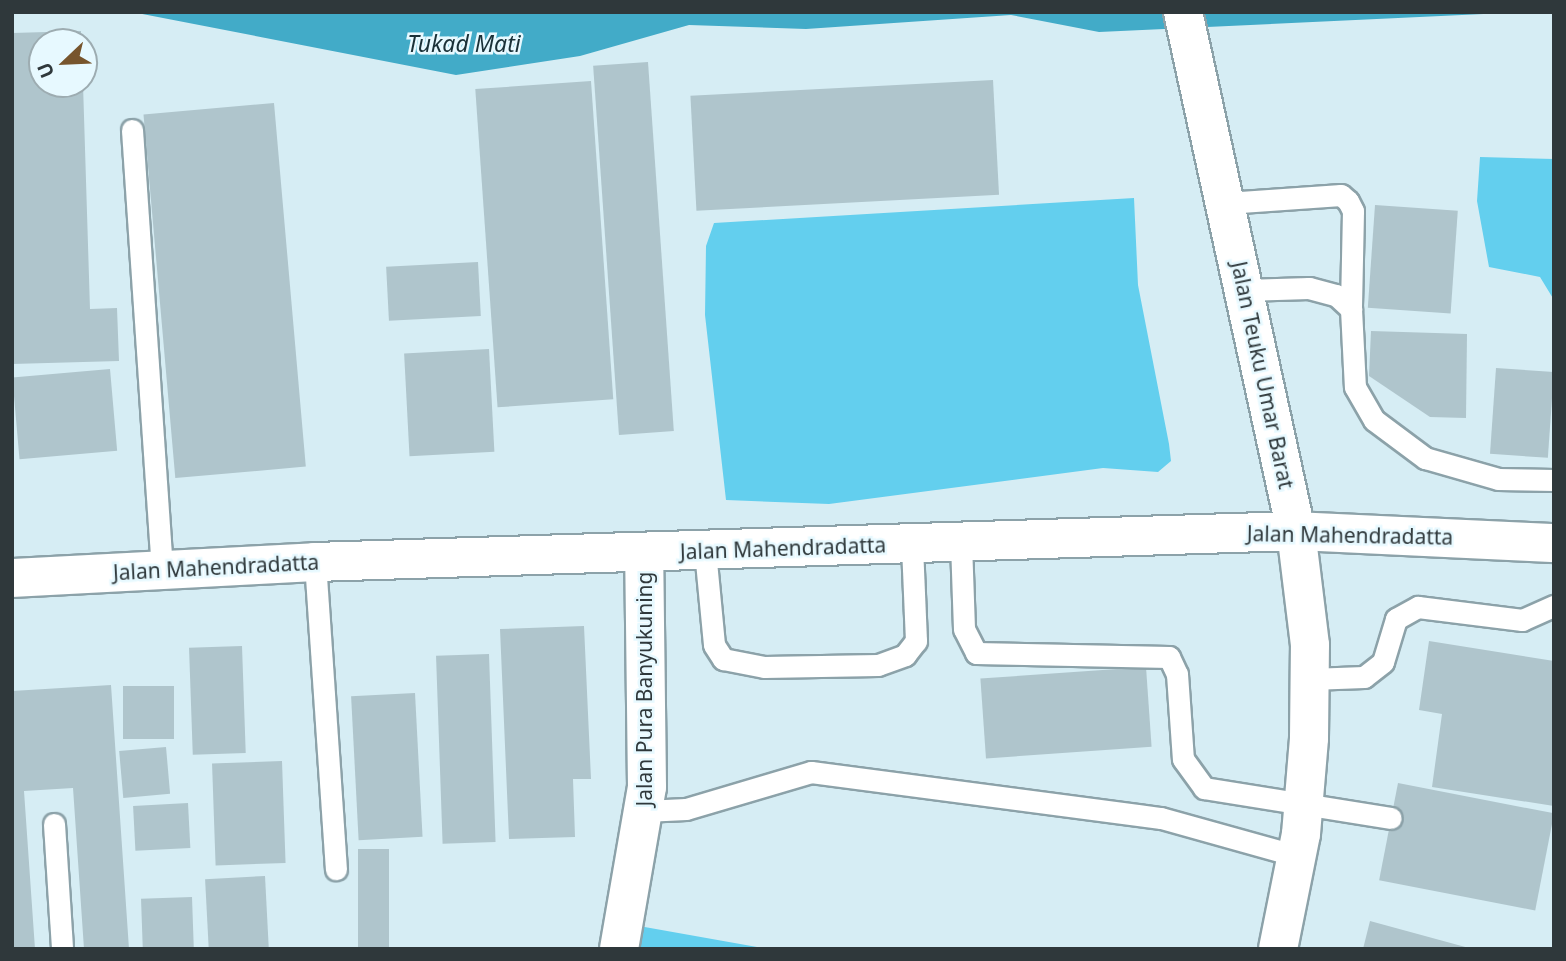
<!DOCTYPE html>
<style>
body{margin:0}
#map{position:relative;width:1566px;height:961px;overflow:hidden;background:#d6edf4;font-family:"Noto Sans",sans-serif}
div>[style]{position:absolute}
.green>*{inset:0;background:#63cfee}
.water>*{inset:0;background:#42abc8}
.building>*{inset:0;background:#afc5cc;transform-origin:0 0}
.roads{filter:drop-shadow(2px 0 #8ca2a9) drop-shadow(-2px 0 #8ca2a9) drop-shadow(0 2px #8ca2a9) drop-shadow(0 -2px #8ca2a9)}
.service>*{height:21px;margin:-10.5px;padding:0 10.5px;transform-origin:10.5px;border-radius:10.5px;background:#fff}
.minor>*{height:38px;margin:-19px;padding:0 19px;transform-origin:19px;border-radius:19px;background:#fff}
.secondary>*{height:38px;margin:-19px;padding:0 19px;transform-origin:19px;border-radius:19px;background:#fff}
.trunk>*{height:38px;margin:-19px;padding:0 19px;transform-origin:19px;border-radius:19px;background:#fff}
span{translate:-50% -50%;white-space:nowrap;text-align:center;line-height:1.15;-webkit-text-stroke:5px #e7f9ff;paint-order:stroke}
.street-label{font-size:21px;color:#2f383b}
.water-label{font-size:23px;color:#1a3138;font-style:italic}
.frame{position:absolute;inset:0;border:14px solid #2f383b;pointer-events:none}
.north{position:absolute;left:28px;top:28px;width:70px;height:70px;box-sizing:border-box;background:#e7f9ff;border:2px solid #9dacb1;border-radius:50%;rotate:247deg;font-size:19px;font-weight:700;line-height:28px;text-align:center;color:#2f383b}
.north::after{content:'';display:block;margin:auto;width:24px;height:32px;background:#77552d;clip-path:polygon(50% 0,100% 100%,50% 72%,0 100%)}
</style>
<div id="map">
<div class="green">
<div style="clip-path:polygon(1480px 157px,1554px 159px,1554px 300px,1540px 277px,1489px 267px,1477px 201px)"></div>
<div style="clip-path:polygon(1134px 198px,1138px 285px,1169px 444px,1171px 461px,1158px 472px,1103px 468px,829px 504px,726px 500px,705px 315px,706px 246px,714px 223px)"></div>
<div style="clip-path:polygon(639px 926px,768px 949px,633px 949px)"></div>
</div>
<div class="water">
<div style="clip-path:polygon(132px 12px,1526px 12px,1099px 32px,1011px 15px,806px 29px,689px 25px,580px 56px,456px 75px)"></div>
</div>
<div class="building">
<div style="clip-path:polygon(81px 31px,81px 42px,42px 42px,42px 84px,83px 84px,90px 309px,117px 308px,119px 361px,12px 364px,12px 33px)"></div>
<div style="left:648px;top:62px;width:370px;height:55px;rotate:86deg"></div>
<div style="left:993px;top:80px;width:115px;height:303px;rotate:87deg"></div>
<div style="left:591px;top:81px;width:319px;height:116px;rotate:86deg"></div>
<div style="left:274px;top:103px;width:365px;height:131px;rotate:85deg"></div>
<div style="left:1375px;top:205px;width:83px;height:103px;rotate:4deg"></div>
<div style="left:478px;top:262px;width:54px;height:92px;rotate:87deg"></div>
<div style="clip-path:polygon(1371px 331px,1467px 334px,1466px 418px,1430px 417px,1369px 376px)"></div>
<div style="left:489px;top:349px;width:103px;height:85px;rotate:87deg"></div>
<div style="left:1496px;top:368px;width:58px;height:86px;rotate:4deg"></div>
<div style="left:110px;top:369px;width:82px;height:98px;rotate:85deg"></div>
<div style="clip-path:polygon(584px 626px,591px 779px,573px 779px,575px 837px,509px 839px,500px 629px)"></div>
<div style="clip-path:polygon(1429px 641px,1554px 661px,1554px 806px,1432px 787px,1442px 714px,1419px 710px)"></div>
<div style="left:242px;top:646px;width:107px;height:53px;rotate:88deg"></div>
<div style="left:489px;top:654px;width:188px;height:53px;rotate:88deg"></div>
<div style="left:1146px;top:667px;width:80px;height:166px;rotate:86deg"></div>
<div style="clip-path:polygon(111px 685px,129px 949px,84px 949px,73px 788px,24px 791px,35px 949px,12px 949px,12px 691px)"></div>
<div style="left:123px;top:686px;width:51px;height:53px"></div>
<div style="left:415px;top:693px;width:144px;height:64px;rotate:87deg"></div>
<div style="left:166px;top:747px;width:47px;height:47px;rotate:85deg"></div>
<div style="left:282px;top:761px;width:102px;height:70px;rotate:88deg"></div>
<div style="left:1398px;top:783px;width:159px;height:99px;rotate:11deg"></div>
<div style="left:188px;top:803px;width:45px;height:55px;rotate:87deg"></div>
<div style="left:358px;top:849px;width:31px;height:100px"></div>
<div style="left:265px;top:876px;width:73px;height:60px;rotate:87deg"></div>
<div style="left:192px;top:897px;width:52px;height:51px;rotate:88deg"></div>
<div style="clip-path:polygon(1370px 921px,1469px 948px,1469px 949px,1363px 949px)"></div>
</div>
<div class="roads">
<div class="service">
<div style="left:132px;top:130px;width:441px;rotate:86.1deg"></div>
<div style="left:1226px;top:203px;width:115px;rotate:-4deg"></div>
<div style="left:1341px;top:195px;width:9px;rotate:41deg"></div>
<div style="left:1348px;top:201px;width:11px;rotate:63deg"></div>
<div style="left:1353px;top:211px;width:98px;rotate:91.2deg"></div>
<div style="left:1244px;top:290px;width:65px;rotate:-1.8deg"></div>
<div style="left:1309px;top:288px;width:28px;rotate:15deg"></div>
<div style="left:1336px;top:295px;width:21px;rotate:43deg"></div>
<div style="left:1351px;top:309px;width:78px;rotate:87.1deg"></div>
<div style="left:1355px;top:387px;width:38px;rotate:60deg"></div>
<div style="left:1374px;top:420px;width:64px;rotate:36.7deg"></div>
<div style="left:1425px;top:458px;width:76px;rotate:16deg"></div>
<div style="left:1498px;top:479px;width:56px;rotate:1deg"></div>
<div style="left:961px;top:543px;width:86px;rotate:88deg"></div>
<div style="left:964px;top:629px;width:27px;rotate:63deg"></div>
<div style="left:976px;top:653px;width:193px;rotate:1.2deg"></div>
<div style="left:1169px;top:657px;width:19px;rotate:65deg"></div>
<div style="left:1177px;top:674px;width:85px;rotate:86deg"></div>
<div style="left:1183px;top:759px;width:36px;rotate:54deg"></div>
<div style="left:1204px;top:788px;width:189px;rotate:9.1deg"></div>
<div style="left:705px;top:551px;width:94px;rotate:84.5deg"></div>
<div style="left:714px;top:645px;width:17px;rotate:57deg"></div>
<div style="left:723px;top:659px;width:42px;rotate:11deg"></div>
<div style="left:764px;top:667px;width:114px;rotate:-1deg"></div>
<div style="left:878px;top:665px;width:29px;rotate:-20deg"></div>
<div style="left:905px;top:655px;width:18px;rotate:-52deg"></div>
<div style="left:916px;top:641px;width:97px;rotate:-92.4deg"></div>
<div style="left:315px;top:562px;width:308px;rotate:86.1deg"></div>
<div style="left:1310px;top:679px;width:54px;rotate:-2.1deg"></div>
<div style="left:1364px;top:677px;width:24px;rotate:-38deg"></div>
<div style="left:1383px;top:662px;width:45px;rotate:-73.2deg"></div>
<div style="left:1396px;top:619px;width:25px;rotate:-29deg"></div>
<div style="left:1418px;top:607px;width:105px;rotate:7.1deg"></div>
<div style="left:1522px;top:620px;width:35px;rotate:-24deg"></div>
<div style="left:644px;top:811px;width:42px;rotate:-2.7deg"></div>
<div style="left:686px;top:809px;width:130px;rotate:-16.5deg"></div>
<div style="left:811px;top:772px;width:353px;rotate:7.5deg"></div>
<div style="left:1161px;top:818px;width:141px;rotate:15.6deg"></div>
<div style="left:54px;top:824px;width:125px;rotate:86.3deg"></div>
</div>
<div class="minor">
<div style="left:619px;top:949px;width:164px;rotate:-80.2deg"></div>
<div style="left:647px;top:787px;width:234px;rotate:-90.7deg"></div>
</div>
<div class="secondary">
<div style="left:1278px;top:949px;width:117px;rotate:-78.7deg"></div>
<div style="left:1301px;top:834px;width:96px;rotate:-85.2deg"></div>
<div style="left:1309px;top:738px;width:93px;rotate:-89.4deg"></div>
<div style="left:1310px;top:645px;width:115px;rotate:-97deg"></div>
<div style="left:1296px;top:531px;width:258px;rotate:2.7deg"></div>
</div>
<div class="trunk">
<div style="left:12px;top:578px;width:303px;rotate:-3deg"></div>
<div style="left:315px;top:562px;width:981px;rotate:-1.81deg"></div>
<div style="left:1296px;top:531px;width:531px;rotate:-102.28deg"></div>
</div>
</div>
<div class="street-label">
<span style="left:1263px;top:375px;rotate:78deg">Jalan Teuku Umar Barat</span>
<span style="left:1350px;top:535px;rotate:1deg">Jalan Mahendradatta</span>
<span style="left:783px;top:548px;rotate:-2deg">Jalan Mahendradatta</span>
<span style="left:216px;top:567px;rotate:-3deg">Jalan Mahendradatta</span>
<span style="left:644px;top:689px;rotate:-90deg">Jalan Pura Banyukuning</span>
</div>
<div class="water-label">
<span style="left:464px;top:43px">Tukad Mati</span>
</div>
<div class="frame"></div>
<div class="north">U</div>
</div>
